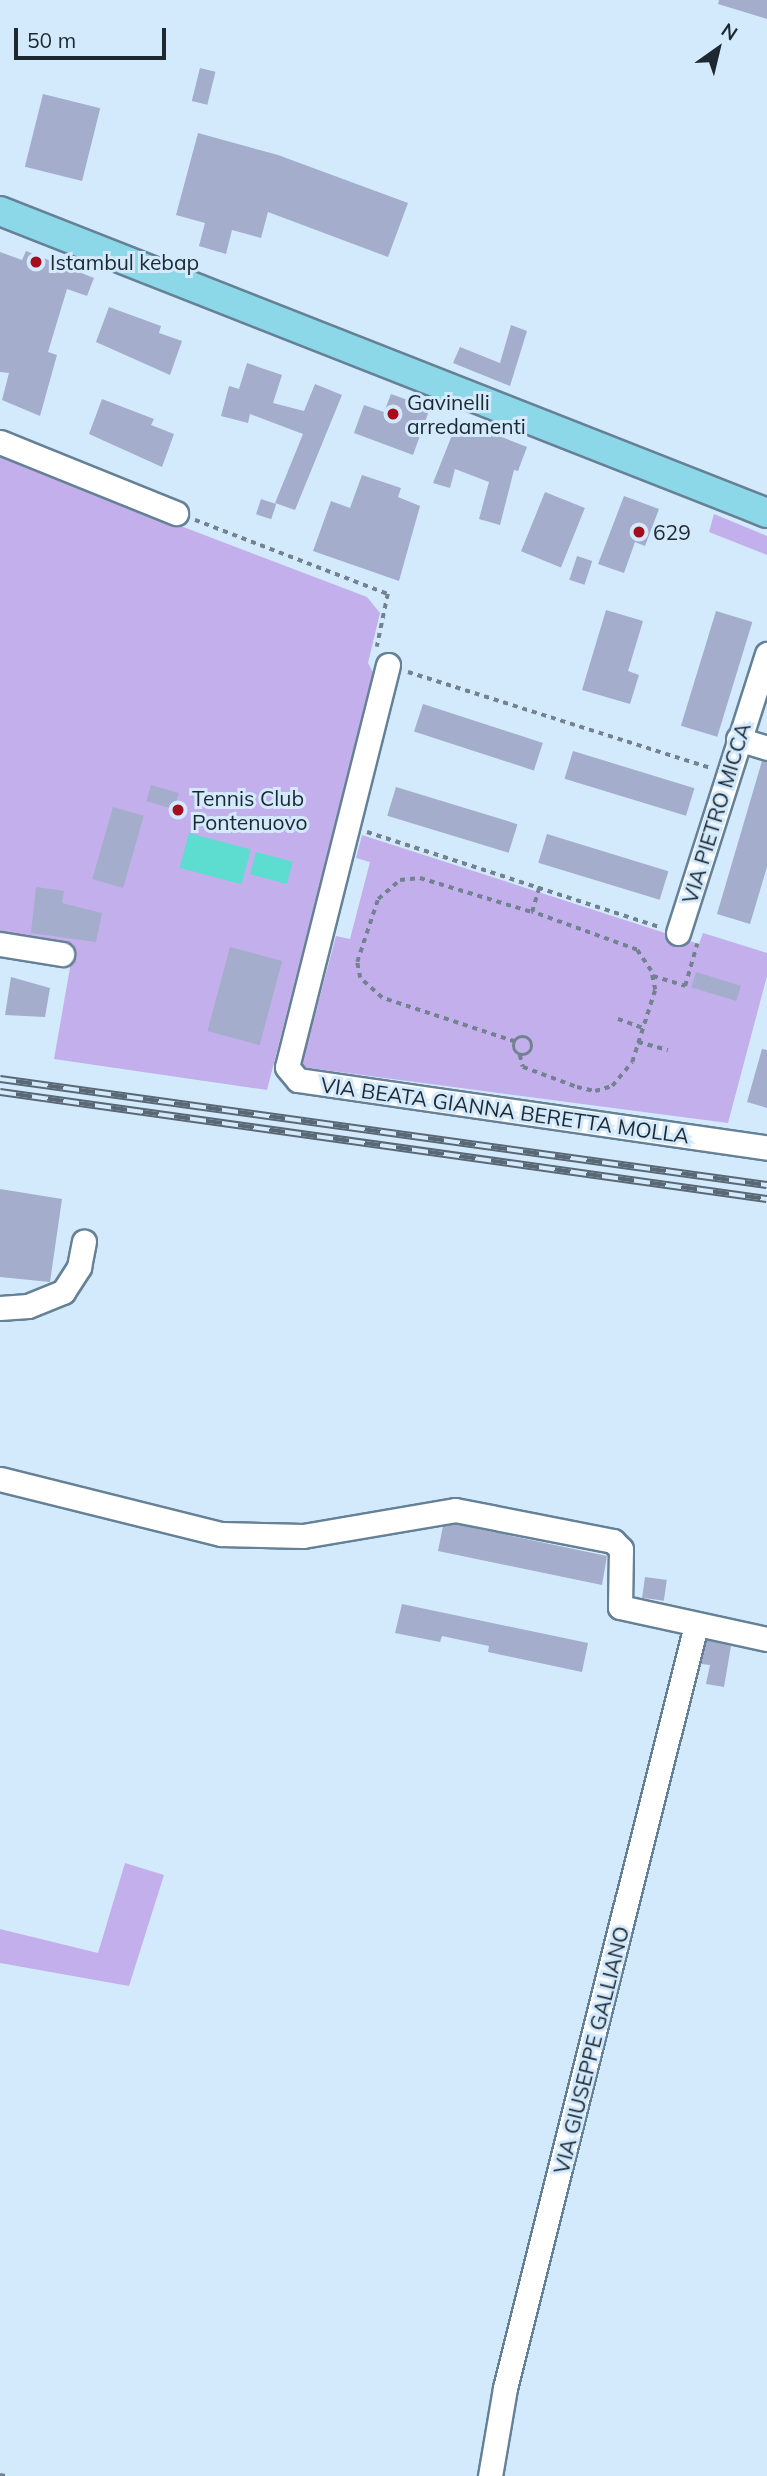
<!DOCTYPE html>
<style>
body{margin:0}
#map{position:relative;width:767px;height:2476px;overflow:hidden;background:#d3eafd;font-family:Mulish,sans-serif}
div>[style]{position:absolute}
.green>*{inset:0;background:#c3afec}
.water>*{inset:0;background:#5cddd0;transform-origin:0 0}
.building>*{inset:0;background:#a4adcb;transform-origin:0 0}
.path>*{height:3.5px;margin-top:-1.75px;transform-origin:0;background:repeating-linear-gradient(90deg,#728290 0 5px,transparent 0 10px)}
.path>.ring{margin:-1.75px;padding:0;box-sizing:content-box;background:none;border:3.5px solid #728290;border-radius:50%}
.roads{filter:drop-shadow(2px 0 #668196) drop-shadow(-2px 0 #668196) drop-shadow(0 2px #668196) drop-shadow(0 -2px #668196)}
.minor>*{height:23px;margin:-11.5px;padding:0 11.5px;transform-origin:11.5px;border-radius:11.5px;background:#fff}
.major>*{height:28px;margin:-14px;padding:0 14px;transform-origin:14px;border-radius:14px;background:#8dd8e8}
.rail>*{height:8px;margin-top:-4px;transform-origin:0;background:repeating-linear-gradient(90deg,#d3eafd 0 16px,#596874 0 32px);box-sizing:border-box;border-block:2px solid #596874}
.dots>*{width:19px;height:19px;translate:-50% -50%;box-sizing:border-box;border:4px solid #d3eafd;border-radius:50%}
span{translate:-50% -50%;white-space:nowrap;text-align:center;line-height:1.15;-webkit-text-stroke:6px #d3eafd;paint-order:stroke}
.poi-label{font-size:21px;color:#1d2831}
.left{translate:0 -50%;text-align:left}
.street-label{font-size:21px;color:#1d2831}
.north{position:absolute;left:683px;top:14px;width:70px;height:70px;-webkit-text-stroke:5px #d3eafd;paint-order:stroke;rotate:34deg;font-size:19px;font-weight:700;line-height:28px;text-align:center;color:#1d2831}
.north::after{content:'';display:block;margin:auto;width:24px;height:32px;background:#1d2831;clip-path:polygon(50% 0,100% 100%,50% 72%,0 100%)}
.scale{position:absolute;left:14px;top:28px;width:152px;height:32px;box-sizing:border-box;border:4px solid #1d2831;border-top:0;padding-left:9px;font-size:21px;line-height:24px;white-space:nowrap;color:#1d2831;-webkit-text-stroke:5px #d3eafd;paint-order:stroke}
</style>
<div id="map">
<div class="green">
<div style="clip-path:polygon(0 457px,367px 597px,380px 613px,368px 663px,374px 674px,267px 1090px,54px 1059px,74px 945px,0 932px)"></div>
<div style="clip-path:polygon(714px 514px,767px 536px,767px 555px,709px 532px)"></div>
<div style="clip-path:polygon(362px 835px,699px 944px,703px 933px,767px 953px,767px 976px,728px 1123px,301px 1067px,336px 936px,350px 939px,370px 862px,356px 858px)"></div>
<div style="clip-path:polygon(125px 1863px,164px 1875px,129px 1986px,0 1963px,0 1929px,98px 1953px)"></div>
</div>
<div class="water">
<div style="left:189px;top:833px;width:64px;height:36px;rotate:15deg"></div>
<div style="left:256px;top:852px;width:38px;height:23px;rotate:15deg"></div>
</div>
<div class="building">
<div style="clip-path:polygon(719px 0,767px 0,767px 19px,718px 4px)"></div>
<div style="left:200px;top:68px;width:16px;height:34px;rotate:14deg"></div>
<div style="left:43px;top:94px;width:59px;height:75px;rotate:14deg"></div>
<div style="clip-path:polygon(198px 133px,278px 155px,408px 203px,388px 257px,268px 212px,261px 238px,232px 230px,226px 254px,199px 246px,205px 223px,176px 215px)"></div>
<div style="clip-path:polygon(26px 251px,94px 278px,87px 296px,67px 289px,48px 352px,57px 355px,40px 416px,2px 400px,9px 373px,0 372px,0 252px,22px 260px)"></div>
<div style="clip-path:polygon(109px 307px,161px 326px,159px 333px,182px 341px,170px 375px,96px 342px)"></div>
<div style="clip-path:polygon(511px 325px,527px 331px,510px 386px,453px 363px,460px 347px,500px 363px)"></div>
<div style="clip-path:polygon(247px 363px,282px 375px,273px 403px,304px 411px,315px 384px,342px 395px,295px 510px,275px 503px,303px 434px,250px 414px,248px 423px,221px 416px,229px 386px,239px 389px)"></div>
<div style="clip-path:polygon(391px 394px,430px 408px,413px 455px,354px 433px,364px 405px,384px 412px)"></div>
<div style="clip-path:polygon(102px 399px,154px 419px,151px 425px,174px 434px,162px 467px,89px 434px)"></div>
<div style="clip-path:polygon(458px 420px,527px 447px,518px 471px,514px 470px,500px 525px,479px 519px,489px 482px,455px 469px,450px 488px,433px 483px)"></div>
<div style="clip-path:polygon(362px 475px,401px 488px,398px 497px,420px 506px,399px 581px,313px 551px,331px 501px,350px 508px)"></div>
<div style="left:545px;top:492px;width:43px;height:64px;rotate:22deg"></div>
<div style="clip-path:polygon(624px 496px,659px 509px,645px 546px,635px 542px,624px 573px,598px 564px)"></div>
<div style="left:261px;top:499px;width:16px;height:16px;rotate:18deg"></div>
<div style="left:577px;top:556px;width:16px;height:25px;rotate:18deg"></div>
<div style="clip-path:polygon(606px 610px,643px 621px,628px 671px,639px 675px,630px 704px,582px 690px)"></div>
<div style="left:716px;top:611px;width:38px;height:120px;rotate:17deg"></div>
<div style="left:423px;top:704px;width:126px;height:29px;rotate:18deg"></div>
<div style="left:573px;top:751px;width:127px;height:29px;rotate:17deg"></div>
<div style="clip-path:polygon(762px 761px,767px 762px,767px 867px,750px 924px,717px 914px)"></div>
<div style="left:151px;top:785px;width:29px;height:17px;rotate:16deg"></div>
<div style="left:396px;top:787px;width:127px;height:30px;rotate:17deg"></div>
<div style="left:113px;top:807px;width:32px;height:75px;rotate:16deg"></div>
<div style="left:547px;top:834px;width:127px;height:30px;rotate:17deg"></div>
<div style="clip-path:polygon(36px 887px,64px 891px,62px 903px,102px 913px,96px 942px,31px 933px)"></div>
<div style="left:230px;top:947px;width:54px;height:87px;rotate:15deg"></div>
<div style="left:696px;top:972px;width:47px;height:16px;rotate:17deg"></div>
<div style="clip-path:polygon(11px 977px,50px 988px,45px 1017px,5px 1015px)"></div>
<div style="clip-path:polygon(762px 1049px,767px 1050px,767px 1108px,747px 1102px)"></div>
<div style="clip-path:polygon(0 1189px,62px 1199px,50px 1282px,0 1277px)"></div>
<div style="clip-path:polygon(455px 1524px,607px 1556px,602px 1585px,438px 1551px,443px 1526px)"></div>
<div style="left:645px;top:1577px;width:22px;height:21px;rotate:8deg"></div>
<div style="clip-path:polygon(402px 1604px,588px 1643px,582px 1672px,488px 1652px,489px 1646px,442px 1636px,440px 1642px,395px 1633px)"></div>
<div style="clip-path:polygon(707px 1640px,731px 1646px,724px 1687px,706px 1684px,710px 1665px,701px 1664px)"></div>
</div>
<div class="path">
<div style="left:195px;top:520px;width:207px;rotate:21deg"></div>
<div style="left:388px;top:594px;width:54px;rotate:101.7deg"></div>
<div style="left:408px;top:672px;width:318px;rotate:17.6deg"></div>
<div style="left:367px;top:832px;width:307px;rotate:18deg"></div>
<div style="left:653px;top:976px;width:34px;rotate:17deg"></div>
<div style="left:685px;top:986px;width:44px;rotate:-74.1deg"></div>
<div style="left:618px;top:1019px;width:27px;rotate:20deg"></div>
<div class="ring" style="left:514px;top:1037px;width:14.5px;height:14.5px"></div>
<div style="left:515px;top:1042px;width:140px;rotate:-161.7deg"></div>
<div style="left:382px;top:998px;width:30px;rotate:-138deg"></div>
<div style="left:360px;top:978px;width:16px;rotate:-101deg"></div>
<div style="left:357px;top:962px;width:66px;rotate:-71.6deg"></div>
<div style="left:378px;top:899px;width:29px;rotate:-41deg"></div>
<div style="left:400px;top:880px;width:20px;rotate:-6deg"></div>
<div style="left:420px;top:878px;width:117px;rotate:16.9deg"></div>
<div style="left:638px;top:1042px;width:31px;rotate:15deg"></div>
<div style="left:520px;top:1055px;width:12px;rotate:76deg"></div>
<div style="left:523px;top:1067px;width:58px;rotate:20.3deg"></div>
<div style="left:577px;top:1087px;width:18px;rotate:13deg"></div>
<div style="left:595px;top:1091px;width:18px;rotate:-16deg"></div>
<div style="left:612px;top:1086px;width:31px;rotate:-50deg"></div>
<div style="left:632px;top:1062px;width:76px;rotate:-72.3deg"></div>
<div style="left:655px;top:990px;width:19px;rotate:-102deg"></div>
<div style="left:651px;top:971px;width:25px;rotate:-124deg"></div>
<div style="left:637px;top:950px;width:112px;rotate:-160.1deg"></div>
<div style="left:532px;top:912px;width:25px;rotate:-74deg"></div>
<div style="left:0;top:2475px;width:6px;rotate:9deg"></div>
</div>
<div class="roads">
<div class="minor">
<div style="left:0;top:442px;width:190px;rotate:22deg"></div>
<div style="left:388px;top:665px;width:414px;rotate:104.1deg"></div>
<div style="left:287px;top:1067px;width:17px;rotate:50deg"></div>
<div style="left:298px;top:1080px;width:474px;rotate:8.2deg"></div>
<div style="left:738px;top:739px;width:30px;rotate:17deg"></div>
<div style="left:678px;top:933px;width:293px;rotate:-72.3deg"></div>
<div style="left:0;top:944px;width:63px;rotate:9.2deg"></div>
<div style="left:0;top:1308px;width:28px;rotate:-4deg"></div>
<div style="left:28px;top:1306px;width:38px;rotate:-22deg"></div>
<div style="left:63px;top:1292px;width:30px;rotate:-57deg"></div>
<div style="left:79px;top:1267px;width:26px;rotate:-79deg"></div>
<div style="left:0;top:1479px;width:228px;rotate:14deg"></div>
<div style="left:221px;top:1534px;width:82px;rotate:1.4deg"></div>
<div style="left:303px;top:1536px;width:154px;rotate:-9.7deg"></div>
<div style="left:455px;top:1510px;width:161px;rotate:11.1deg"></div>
<div style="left:613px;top:1541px;width:11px;rotate:45deg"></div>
<div style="left:621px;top:1549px;width:58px;rotate:91deg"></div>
<div style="left:620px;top:1607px;width:150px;rotate:12.3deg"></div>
<div style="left:490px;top:2476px;width:89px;rotate:-80.3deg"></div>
<div style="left:505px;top:2388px;width:787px;rotate:-75.95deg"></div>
</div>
<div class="major">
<div style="left:0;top:211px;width:824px;rotate:21.49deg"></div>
</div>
</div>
<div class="rail">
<div style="left:0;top:1079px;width:774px;rotate:7.87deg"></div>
<div style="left:0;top:1092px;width:774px;rotate:7.94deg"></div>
</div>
<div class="dots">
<div style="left:36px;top:262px;background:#a60e1e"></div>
<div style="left:393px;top:414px;background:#a60e1e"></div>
<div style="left:639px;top:532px;background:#a60e1e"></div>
<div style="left:178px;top:810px;background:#a60e1e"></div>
</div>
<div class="poi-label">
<span class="left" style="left:50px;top:262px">Istambul kebap</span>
<span class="left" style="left:407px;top:414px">Gavinelli<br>arredamenti</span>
<span class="left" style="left:653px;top:532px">629</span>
<span class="left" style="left:192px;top:810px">Tennis Club<br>Pontenuovo</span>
</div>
<div class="street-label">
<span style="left:716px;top:813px;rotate:-73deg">VIA PIETRO MICCA</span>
<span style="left:505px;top:1110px;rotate:8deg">VIA BEATA GIANNA BERETTA MOLLA</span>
<span style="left:591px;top:2050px;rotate:-76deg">VIA GIUSEPPE GALLIANO</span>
</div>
<div class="north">N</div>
<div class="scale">50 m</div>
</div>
